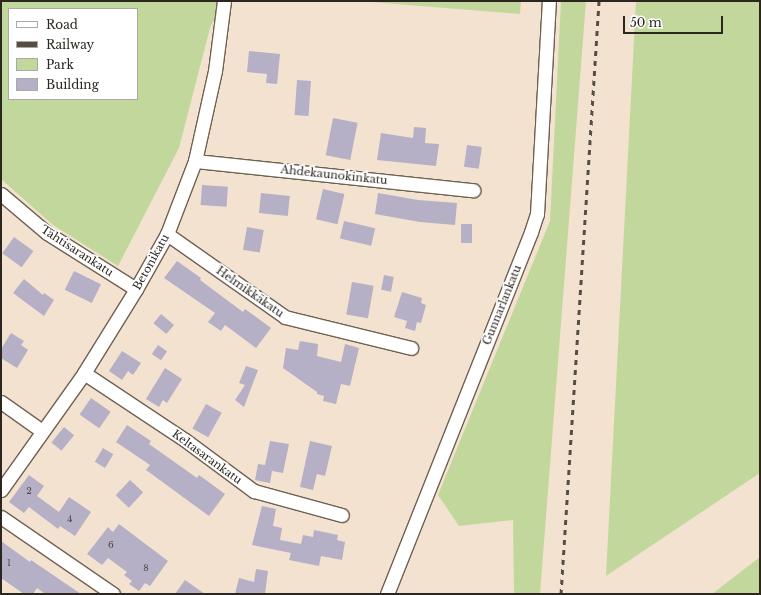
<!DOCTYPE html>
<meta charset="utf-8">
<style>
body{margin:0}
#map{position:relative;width:761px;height:595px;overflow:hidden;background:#f4e2d1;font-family:"Libre Baskerville",serif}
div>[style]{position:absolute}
.green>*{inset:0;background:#c2d79b}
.building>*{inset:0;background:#b5b0c5;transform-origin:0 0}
.roads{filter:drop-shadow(1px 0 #6f6051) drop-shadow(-1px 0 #6f6051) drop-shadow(0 1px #6f6051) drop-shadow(0 -1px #6f6051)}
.minor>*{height:13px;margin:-6.5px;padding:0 6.5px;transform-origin:6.5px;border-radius:6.5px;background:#fff}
.rail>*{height:3px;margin-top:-1.5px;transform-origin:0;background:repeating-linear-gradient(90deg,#564e45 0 5px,transparent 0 10px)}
span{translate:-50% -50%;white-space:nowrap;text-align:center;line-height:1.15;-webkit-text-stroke:3.5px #fff;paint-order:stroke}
.number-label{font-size:9px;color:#4e4849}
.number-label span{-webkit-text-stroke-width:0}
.street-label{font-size:11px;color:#2c2620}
.frame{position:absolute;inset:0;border:2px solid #2c2620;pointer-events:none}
.legend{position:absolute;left:8px;top:8px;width:130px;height:92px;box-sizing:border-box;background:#fff;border:1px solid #aba8a6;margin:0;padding:5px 7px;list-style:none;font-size:12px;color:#2c2620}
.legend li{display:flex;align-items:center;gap:8px;height:20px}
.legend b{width:20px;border:1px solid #aba8a6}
.scale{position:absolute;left:623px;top:16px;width:100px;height:18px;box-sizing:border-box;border:2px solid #2c2620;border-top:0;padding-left:5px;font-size:12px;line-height:14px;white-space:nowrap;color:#2c2620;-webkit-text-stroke:3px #fff;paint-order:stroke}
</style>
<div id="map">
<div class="green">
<div style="clip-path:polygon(evenodd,1px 1px,224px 1px,210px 28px,179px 148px,118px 266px,53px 225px,1px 179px,1px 1px,9px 9px,137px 9px,137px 99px,9px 99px,9px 9px)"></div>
<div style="clip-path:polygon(359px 1px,521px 1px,520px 14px)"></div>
<div style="clip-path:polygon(561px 1px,586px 1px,540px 594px,514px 594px,513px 520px,459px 526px,438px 495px,550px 221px)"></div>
<div style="clip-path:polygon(636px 1px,760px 1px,760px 473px,606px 576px)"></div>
<div style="clip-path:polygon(760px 557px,760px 594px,712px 594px)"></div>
</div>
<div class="building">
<div style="clip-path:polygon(249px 51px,280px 54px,277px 84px,266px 83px,267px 74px,247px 72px)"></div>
<div style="left:297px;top:80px;width:14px;height:35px;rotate:4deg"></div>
<div style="left:333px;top:118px;width:25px;height:38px;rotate:11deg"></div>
<div style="clip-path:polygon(414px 127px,426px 128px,425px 143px,439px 144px,436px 166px,377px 160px,381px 133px,413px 138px)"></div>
<div style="left:467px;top:145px;width:15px;height:22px;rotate:8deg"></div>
<div style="left:202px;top:185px;width:26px;height:20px;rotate:4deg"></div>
<div style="left:323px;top:189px;width:22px;height:31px;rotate:13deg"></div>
<div style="left:261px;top:193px;width:29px;height:20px;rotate:6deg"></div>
<div style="clip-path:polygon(378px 193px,418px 200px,457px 203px,455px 225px,420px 222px,375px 214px)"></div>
<div style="left:344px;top:221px;width:32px;height:18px;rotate:13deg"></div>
<div style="left:461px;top:224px;width:11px;height:19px"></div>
<div style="left:247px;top:227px;width:17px;height:23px;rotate:10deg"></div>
<div style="left:14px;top:237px;width:24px;height:20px;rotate:36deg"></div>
<div style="clip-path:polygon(177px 261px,201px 278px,200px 280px,243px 312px,245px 309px,271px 328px,256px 348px,225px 325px,221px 331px,208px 322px,215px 313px,164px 278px)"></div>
<div style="left:74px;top:271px;width:30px;height:21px;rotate:26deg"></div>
<div style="left:384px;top:275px;width:10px;height:15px;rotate:11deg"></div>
<div style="clip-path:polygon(24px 279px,43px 295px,44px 293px,54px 300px,44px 316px,13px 293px)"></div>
<div style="left:352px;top:282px;width:22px;height:33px;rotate:10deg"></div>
<div style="clip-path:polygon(402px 292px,422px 298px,421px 303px,426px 305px,421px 323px,417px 322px,415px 331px,405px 328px,407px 321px,394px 317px)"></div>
<div style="left:161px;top:314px;width:17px;height:12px;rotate:40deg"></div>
<div style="clip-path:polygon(11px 333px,24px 341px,21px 345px,28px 350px,17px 368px,1px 358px,1px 349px)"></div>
<div style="clip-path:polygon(300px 341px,318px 344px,317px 356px,341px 362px,345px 344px,359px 348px,350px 386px,341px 384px,336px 404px,323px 401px,324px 396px,317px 394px,317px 392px,283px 368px,286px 348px,298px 350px)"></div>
<div style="left:158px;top:345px;width:11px;height:11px;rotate:34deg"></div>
<div style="clip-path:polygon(122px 351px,141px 363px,133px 375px,128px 371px,122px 380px,109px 371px)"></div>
<div style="clip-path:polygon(246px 366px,258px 370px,244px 407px,235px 400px,245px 385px,239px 383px)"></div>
<div style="clip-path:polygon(165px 368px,182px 379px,167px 403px,163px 400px,159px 407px,146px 399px)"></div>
<div style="left:91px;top:398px;width:24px;height:20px;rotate:35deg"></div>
<div style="left:206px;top:404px;width:18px;height:28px;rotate:29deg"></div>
<div style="clip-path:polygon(127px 425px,151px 441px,149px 444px,197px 478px,199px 475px,225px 494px,209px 516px,146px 470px,150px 465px,116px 442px)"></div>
<div style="left:64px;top:427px;width:13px;height:20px;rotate:39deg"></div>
<div style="clip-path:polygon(270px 441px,289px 444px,283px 473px,272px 471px,270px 483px,255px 480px,258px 464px,265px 465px)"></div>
<div style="clip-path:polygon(310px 441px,332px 446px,325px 476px,317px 474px,313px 490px,300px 487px)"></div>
<div style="left:103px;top:448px;width:12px;height:16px;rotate:31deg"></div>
<div style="clip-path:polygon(29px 475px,44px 486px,37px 496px,59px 512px,69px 497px,91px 512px,75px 536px,60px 526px,58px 529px,29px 507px,24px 513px,9px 502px)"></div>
<div style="left:130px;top:480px;width:18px;height:21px;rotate:43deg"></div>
<div style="clip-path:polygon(262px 506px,276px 509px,273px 526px,282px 528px,280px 540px,301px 544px,303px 535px,313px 537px,314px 530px,338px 535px,337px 540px,345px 542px,342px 560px,321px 556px,319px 566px,289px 560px,291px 553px,252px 545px)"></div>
<div style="clip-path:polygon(119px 524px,168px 561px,150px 586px,145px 583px,139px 591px,129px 584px,132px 581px,124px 575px,127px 572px,108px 558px,102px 565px,87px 554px,108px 527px,113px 532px)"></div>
<div style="clip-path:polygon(1px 541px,30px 562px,31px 560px,81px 594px,45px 594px,37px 588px,33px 594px,24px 594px,1px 578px)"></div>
<div style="clip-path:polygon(256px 569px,268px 571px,265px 594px,235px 594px,239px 578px,254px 582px)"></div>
<div style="clip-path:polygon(185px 580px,205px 594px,175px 594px)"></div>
</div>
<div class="roads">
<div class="minor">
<div style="left:195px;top:161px;width:280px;rotate:6deg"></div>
<div style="left:1px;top:194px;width:60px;rotate:40.3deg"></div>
<div style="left:47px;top:233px;width:105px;rotate:32.2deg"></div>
<div style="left:167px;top:234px;width:144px;rotate:35.1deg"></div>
<div style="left:285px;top:317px;width:130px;rotate:13.8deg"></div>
<div style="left:84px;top:373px;width:121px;rotate:33.6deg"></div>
<div style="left:185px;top:440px;width:86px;rotate:36.5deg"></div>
<div style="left:254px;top:491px;width:91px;rotate:15.3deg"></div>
<div style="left:1px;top:402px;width:50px;rotate:35.3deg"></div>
<div style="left:1px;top:490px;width:143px;rotate:-54.6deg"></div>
<div style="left:84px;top:373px;width:99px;rotate:-58.2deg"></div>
<div style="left:136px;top:289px;width:63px;rotate:-60.6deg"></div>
<div style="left:167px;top:234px;width:78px;rotate:-69deg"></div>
<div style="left:195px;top:161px;width:92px;rotate:-77.5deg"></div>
<div style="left:215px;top:71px;width:71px;rotate:-82.7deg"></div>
<div style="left:1px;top:517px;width:136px;rotate:34.5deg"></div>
<div style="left:387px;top:594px;width:390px;rotate:-68.3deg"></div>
<div style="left:531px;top:232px;width:19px;rotate:-72deg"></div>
<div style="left:537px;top:214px;width:213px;rotate:-86.8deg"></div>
</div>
</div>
<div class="rail">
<div style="left:561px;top:594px;width:594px;rotate:-86.33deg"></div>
</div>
<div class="number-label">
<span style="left:29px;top:491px">2</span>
<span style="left:70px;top:519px">4</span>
<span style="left:111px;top:545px">6</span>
<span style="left:9px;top:563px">1</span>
<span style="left:146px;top:568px">8</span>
</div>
<div class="street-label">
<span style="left:334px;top:175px;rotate:6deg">Ahdekaunokinkatu</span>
<span style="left:77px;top:251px;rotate:33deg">Tähtisarankatu</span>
<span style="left:151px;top:262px;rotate:-61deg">Betonikatu</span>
<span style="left:250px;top:292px;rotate:35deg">Helmikkäkatu</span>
<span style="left:502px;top:305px;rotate:-68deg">Gunnarlankatu</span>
<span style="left:207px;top:457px;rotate:36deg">Keltasarankatu</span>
</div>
<div class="frame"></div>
<ul class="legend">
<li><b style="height:5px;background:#fff"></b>Road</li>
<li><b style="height:5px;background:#564e45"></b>Railway</li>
<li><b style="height:11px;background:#c2d79b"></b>Park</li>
<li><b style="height:11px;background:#b5b0c5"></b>Building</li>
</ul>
<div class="scale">50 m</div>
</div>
